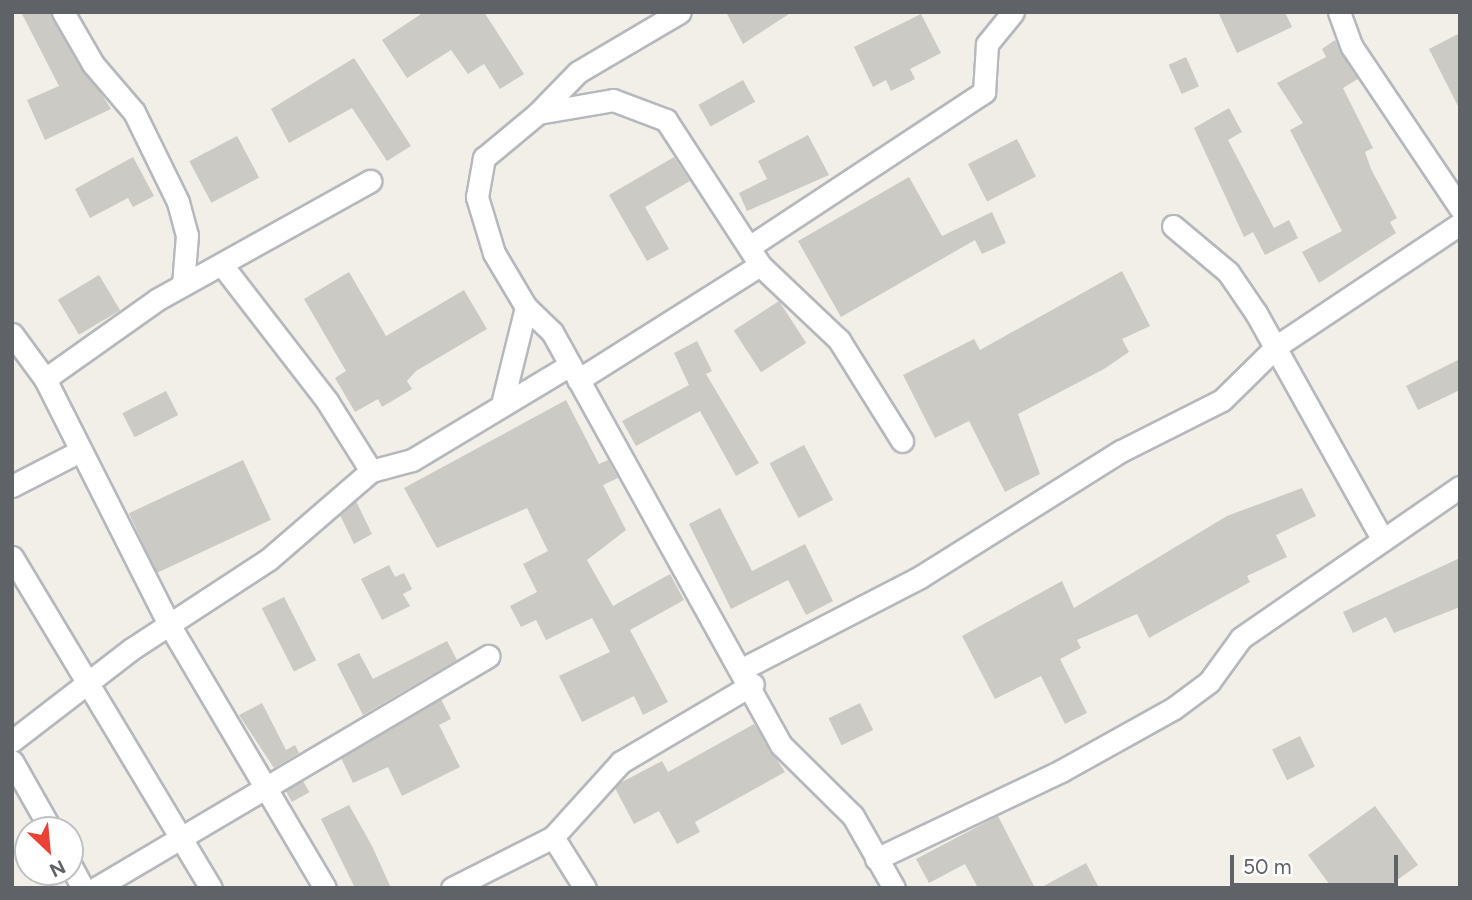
<!DOCTYPE html>
<style>
body{margin:0}
#map{position:relative;width:1472px;height:900px;overflow:hidden;background:#f1efe8;font-family:Figtree,sans-serif}
div>[style]{position:absolute}
.building>*{inset:0;background:#cccac5;transform-origin:0 0}
.roads{filter:drop-shadow(2px 0 #b5b8bc) drop-shadow(-2px 0 #b5b8bc) drop-shadow(0 2px #b5b8bc) drop-shadow(0 -2px #b5b8bc)}
.street>*{height:21px;margin:-10.5px;padding:0 10.5px;transform-origin:10.5px;border-radius:10.5px;background:#fff}
span{translate:-50% -50%;white-space:nowrap;text-align:center;line-height:1.15;-webkit-text-stroke:7px #fff;paint-order:stroke}
.frame{position:absolute;inset:0;border:14px solid #5f6368;pointer-events:none}
.north{position:absolute;left:14px;top:816px;width:70px;height:70px;box-sizing:border-box;background:#fff;border:2px solid #bfc1c3;border-radius:50%;rotate:154deg;font-size:19px;font-weight:700;line-height:28px;text-align:center;color:#5f6368}
.north::after{content:'';display:block;margin:auto;width:24px;height:32px;background:#ea4335;clip-path:polygon(50% 0,100% 100%,50% 72%,0 100%)}
.scale{position:absolute;left:1230px;top:855px;width:168px;height:32px;box-sizing:border-box;border:4px solid #5f6368;border-top:0;padding-left:9px;font-size:21px;line-height:24px;white-space:nowrap;color:#5f6368;-webkit-text-stroke:5px #fff;paint-order:stroke}
</style>
<div id="map">
<div class="building">
<div style="clip-path:polygon(21px 12px,50px 12px,111px 109px,45px 140px,27px 100px,59px 86px)"></div>
<div style="clip-path:polygon(424px 12px,484px 12px,524px 74px,500px 89px,484px 64px,468px 74px,451px 50px,407px 78px,382px 40px)"></div>
<div style="clip-path:polygon(726px 12px,792px 12px,743px 44px)"></div>
<div style="clip-path:polygon(1218px 12px,1285px 12px,1292px 27px,1237px 53px)"></div>
<div style="clip-path:polygon(921px 14px,941px 53px,910px 69px,915px 79px,891px 91px,886px 80px,873px 87px,854px 47px)"></div>
<div style="clip-path:polygon(1460px 33px,1460px 110px,1429px 49px)"></div>
<div style="clip-path:polygon(1335px 40px,1358px 79px,1343px 88px,1373px 148px,1365px 152px,1371px 169px,1397px 218px,1390px 222px,1396px 233px,1319px 283px,1302px 252px,1342px 231px,1290px 130px,1303px 123px,1277px 83px,1326px 57px,1322px 49px)"></div>
<div style="left:1186px;top:57px;width:32px;height:19px;rotate:66deg"></div>
<div style="clip-path:polygon(354px 58px,411px 146px,387px 161px,352px 108px,289px 143px,271px 109px)"></div>
<div style="left:743px;top:80px;width:25px;height:51px;rotate:61deg"></div>
<div style="clip-path:polygon(1229px 108px,1242px 132px,1228px 140px,1274px 228px,1289px 220px,1298px 238px,1265px 255px,1253px 232px,1244px 237px,1194px 128px)"></div>
<div style="clip-path:polygon(808px 135px,829px 175px,747px 211px,739px 193px,767px 179px,758px 161px)"></div>
<div style="left:237px;top:136px;width:47px;height:54px;rotate:62deg"></div>
<div style="left:1017px;top:139px;width:42px;height:55px;rotate:63deg"></div>
<div style="clip-path:polygon(133px 157px,154px 196px,133px 207px,128px 198px,90px 218px,75px 189px)"></div>
<div style="clip-path:polygon(674px 157px,690px 181px,645px 207px,669px 249px,647px 261px,609px 195px)"></div>
<div style="clip-path:polygon(909px 177px,942px 236px,992px 212px,1006px 243px,982px 254px,975px 240px,841px 317px,798px 241px)"></div>
<div style="clip-path:polygon(1122px 271px,1150px 326px,1122px 339px,1129px 352px,1104px 369px,1018px 414px,1040px 474px,1005px 492px,969px 421px,935px 438px,903px 375px,974px 339px,980px 350px)"></div>
<div style="clip-path:polygon(349px 272px,386px 336px,464px 290px,487px 329px,416px 371px,407px 381px,412px 389px,382px 407px,378px 399px,355px 412px,335px 378px,346px 371px,304px 299px)"></div>
<div style="left:99px;top:275px;width:41px;height:48px;rotate:59deg"></div>
<div style="left:779px;top:301px;width:50px;height:54px;rotate:57deg"></div>
<div style="clip-path:polygon(697px 341px,712px 371px,706px 374px,759px 463px,736px 476px,700px 411px,636px 446px,622px 421px,689px 385px,674px 353px)"></div>
<div style="clip-path:polygon(1460px 359px,1460px 390px,1418px 410px,1406px 386px)"></div>
<div style="left:166px;top:391px;width:27px;height:49px;rotate:63deg"></div>
<div style="clip-path:polygon(566px 400px,599px 464px,608px 460px,618px 478px,603px 485px,626px 530px,587px 560px,613px 606px,670px 574px,684px 600px,630px 630px,668px 702px,643px 715px,634px 696px,582px 722px,559px 676px,610px 652px,592px 618px,546px 640px,536px 620px,521px 627px,510px 606px,537px 592px,523px 564px,548px 551px,527px 508px,437px 548px,404px 488px)"></div>
<div style="left:804px;top:445px;width:62px;height:39px;rotate:62deg"></div>
<div style="left:243px;top:460px;width:66px;height:126px;rotate:65deg"></div>
<div style="clip-path:polygon(1302px 488px,1316px 516px,1276px 535px,1287px 557px,1247px 576px,1250px 582px,1149px 638px,1137px 614px,1077px 640px,1081px 648px,1060px 659px,1087px 713px,1065px 724px,1041px 676px,995px 699px,962px 636px,1062px 581px,1074px 608px,1227px 516px)"></div>
<div style="clip-path:polygon(356px 501px,372px 534px,354px 544px,340px 515px)"></div>
<div style="clip-path:polygon(720px 508px,752px 571px,805px 544px,833px 601px,806px 615px,788px 580px,731px 609px,689px 524px)"></div>
<div style="clip-path:polygon(1460px 558px,1460px 607px,1394px 633px,1386px 617px,1353px 633px,1343px 612px)"></div>
<div style="clip-path:polygon(389px 565px,395px 577px,404px 573px,412px 589px,403px 594px,410px 606px,382px 620px,361px 579px)"></div>
<div style="left:284px;top:597px;width:71px;height:25px;rotate:63deg"></div>
<div style="clip-path:polygon(447px 641px,457px 660px,363px 715px,337px 664px,359px 653px,373px 679px)"></div>
<div style="clip-path:polygon(441px 699px,451px 719px,439px 725px,460px 767px,402px 796px,388px 767px,353px 783px,341px 758px)"></div>
<div style="clip-path:polygon(262px 703px,286px 750px,295px 745px,299px 753px,274px 768px,239px 715px)"></div>
<div style="left:860px;top:703px;width:30px;height:35px;rotate:64deg"></div>
<div style="clip-path:polygon(754px 724px,785px 772px,695px 822px,700px 832px,677px 844px,659px 811px,634px 824px,615px 788px,620px 783px,662px 761px,668px 772px)"></div>
<div style="left:1300px;top:736px;width:34px;height:31px;rotate:64deg"></div>
<div style="left:303px;top:781px;width:13px;height:20px;rotate:61deg"></div>
<div style="clip-path:polygon(349px 805px,372px 846px,391px 888px,355px 888px,321px 819px)"></div>
<div style="clip-path:polygon(1375px 806px,1418px 865px,1386px 888px,1332px 888px,1308px 855px)"></div>
<div style="clip-path:polygon(998px 816px,1035px 888px,978px 888px,965px 864px,929px 883px,916px 859px)"></div>
<div style="clip-path:polygon(1086px 863px,1099px 888px,1040px 888px)"></div>
</div>
<div class="roads">
<div class="street">
<div style="left:63px;top:12px;width:60px;rotate:60deg"></div>
<div style="left:93px;top:64px;width:63px;rotate:49.5deg"></div>
<div style="left:134px;top:112px;width:100px;rotate:63.9deg"></div>
<div style="left:178px;top:202px;width:34px;rotate:75deg"></div>
<div style="left:187px;top:235px;width:50px;rotate:94.6deg"></div>
<div style="left:1339px;top:12px;width:37px;rotate:70deg"></div>
<div style="left:1352px;top:47px;width:194px;rotate:56.1deg"></div>
<div style="left:538px;top:113px;width:57px;rotate:-45.7deg"></div>
<div style="left:578px;top:72px;width:118px;rotate:-30.5deg"></div>
<div style="left:1173px;top:226px;width:72px;rotate:39.9deg"></div>
<div style="left:1228px;top:272px;width:50px;rotate:55.7deg"></div>
<div style="left:1256px;top:313px;width:260px;rotate:60.8deg"></div>
<div style="left:749px;top:247px;width:282px;rotate:-33.4deg"></div>
<div style="left:984px;top:92px;width:48px;rotate:-86.4deg"></div>
<div style="left:987px;top:44px;width:41px;rotate:-50.9deg"></div>
<div style="left:222px;top:265px;width:172px;rotate:52.3deg"></div>
<div style="left:327px;top:401px;width:83px;rotate:57.8deg"></div>
<div style="left:12px;top:334px;width:56px;rotate:53.7deg"></div>
<div style="left:45px;top:379px;width:277px;rotate:63.2deg"></div>
<div style="left:170px;top:626px;width:304px;rotate:59.4deg"></div>
<div style="left:45px;top:379px;width:138px;rotate:-35.3deg"></div>
<div style="left:158px;top:299px;width:243px;rotate:-29.1deg"></div>
<div style="left:578px;top:380px;width:215px;rotate:-32.3deg"></div>
<div style="left:503px;top:400px;width:96px;rotate:-76.1deg"></div>
<div style="left:12px;top:486px;width:76px;rotate:-27.2deg"></div>
<div style="left:12px;top:557px;width:386px;rotate:59deg"></div>
<div style="left:744px;top:668px;width:198px;rotate:-27.3deg"></div>
<div style="left:920px;top:577px;width:237px;rotate:-32.1deg"></div>
<div style="left:1121px;top:451px;width:113px;rotate:-26.8deg"></div>
<div style="left:1222px;top:400px;width:77px;rotate:-44.5deg"></div>
<div style="left:1277px;top:346px;width:220px;rotate:-33.7deg"></div>
<div style="left:12px;top:741px;width:149px;rotate:-37.6deg"></div>
<div style="left:130px;top:650px;width:166px;rotate:-33.2deg"></div>
<div style="left:269px;top:559px;width:135px;rotate:-40.8deg"></div>
<div style="left:371px;top:471px;width:42px;rotate:-15deg"></div>
<div style="left:412px;top:460px;width:184px;rotate:-31deg"></div>
<div style="left:12px;top:761px;width:79px;rotate:60.5deg"></div>
<div style="left:553px;top:837px;width:101px;rotate:-47.8deg"></div>
<div style="left:621px;top:762px;width:153px;rotate:-30.6deg"></div>
<div style="left:876px;top:859px;width:205px;rotate:-25.4deg"></div>
<div style="left:1061px;top:771px;width:129px;rotate:-29.1deg"></div>
<div style="left:1174px;top:708px;width:44px;rotate:-36.6deg"></div>
<div style="left:1209px;top:682px;width:54px;rotate:-54deg"></div>
<div style="left:1241px;top:638px;width:266px;rotate:-34.6deg"></div>
<div style="left:70px;top:864px;width:27px;rotate:62deg"></div>
<div style="left:96px;top:888px;width:456px;rotate:-30.6deg"></div>
<div style="left:452px;top:888px;width:113px;rotate:-26.8deg"></div>
<div style="left:553px;top:837px;width:60px;rotate:57.9deg"></div>
<div style="left:894px;top:888px;width:83px;rotate:-119.7deg"></div>
<div style="left:853px;top:816px;width:101px;rotate:-135.4deg"></div>
<div style="left:781px;top:745px;width:472px;rotate:-119deg"></div>
<div style="left:552px;top:332px;width:36px;rotate:-136deg"></div>
<div style="left:526px;top:307px;width:63px;rotate:-120.7deg"></div>
<div style="left:494px;top:253px;width:59px;rotate:-106.9deg"></div>
<div style="left:477px;top:197px;width:40px;rotate:-80deg"></div>
<div style="left:484px;top:158px;width:70px;rotate:-39.8deg"></div>
<div style="left:538px;top:113px;width:76px;rotate:-9.8deg"></div>
<div style="left:613px;top:100px;width:57px;rotate:20.7deg"></div>
<div style="left:666px;top:120px;width:173px;rotate:57deg"></div>
<div style="left:760px;top:265px;width:109px;rotate:43.5deg"></div>
<div style="left:839px;top:340px;width:119px;rotate:58deg"></div>
</div>
</div>
<div class="frame"></div>
<div class="north">N</div>
<div class="scale">50 m</div>
</div>
